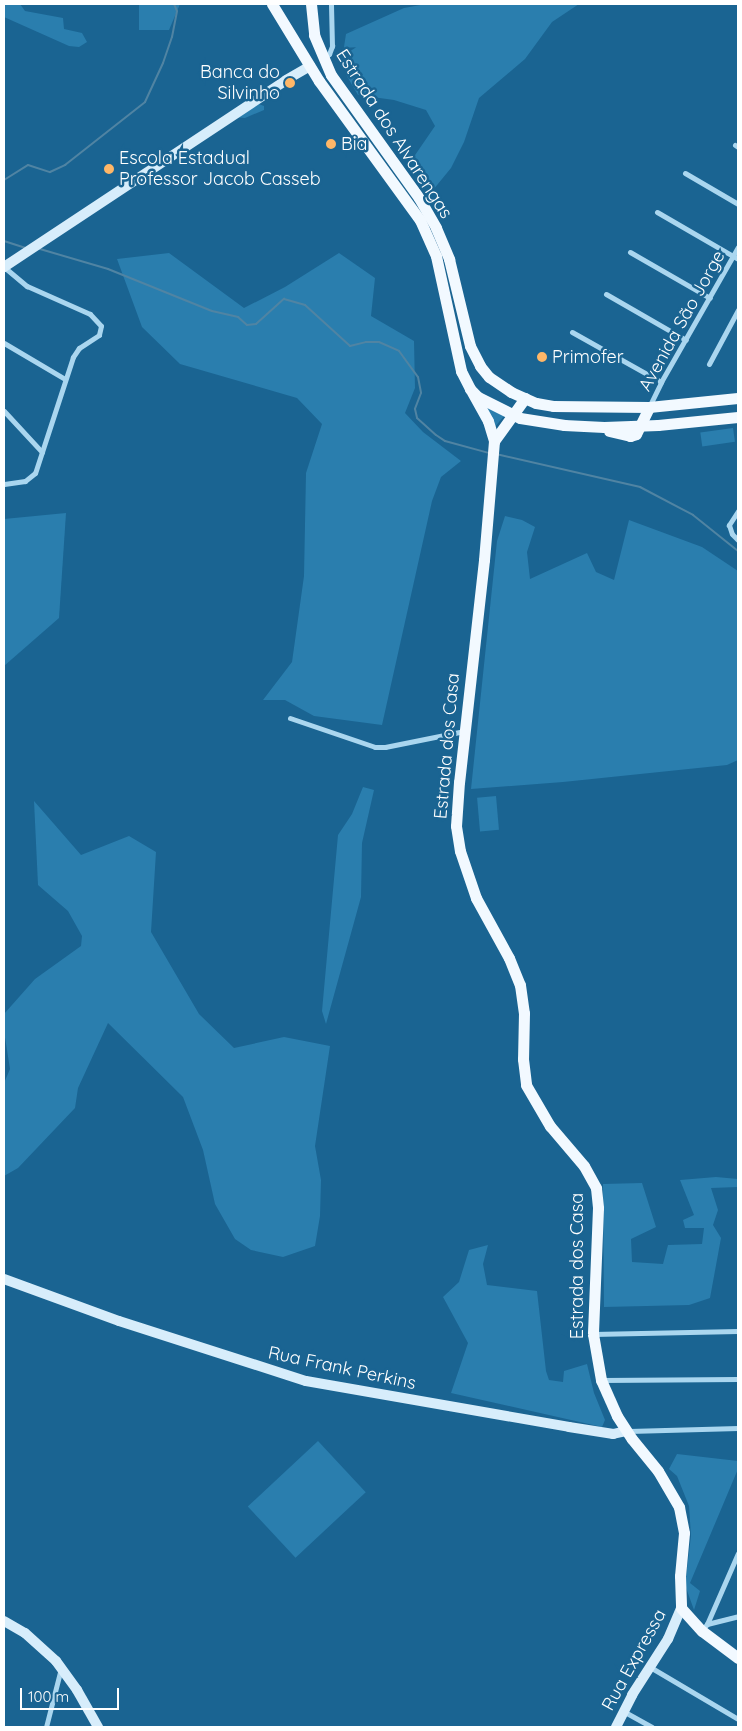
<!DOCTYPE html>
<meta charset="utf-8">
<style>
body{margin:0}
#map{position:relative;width:742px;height:1731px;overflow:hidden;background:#1a6492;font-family:Quicksand,sans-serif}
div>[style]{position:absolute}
.green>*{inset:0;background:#2a7eae;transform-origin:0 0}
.stream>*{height:2px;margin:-1px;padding:0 1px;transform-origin:1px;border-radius:1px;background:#5084a3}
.street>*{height:5px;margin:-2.5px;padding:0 2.5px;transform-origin:2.5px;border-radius:2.5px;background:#aad6ef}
.secondary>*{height:10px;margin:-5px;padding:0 5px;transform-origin:5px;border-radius:5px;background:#d7edfb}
.primary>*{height:11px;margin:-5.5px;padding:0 5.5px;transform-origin:5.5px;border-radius:5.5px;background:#f2f9ff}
.dots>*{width:14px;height:14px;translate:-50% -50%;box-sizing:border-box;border:2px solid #1a6492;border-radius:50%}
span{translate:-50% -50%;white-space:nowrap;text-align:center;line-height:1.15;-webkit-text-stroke:5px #1a6492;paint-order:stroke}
.poi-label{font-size:18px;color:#fff}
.right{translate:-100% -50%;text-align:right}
.left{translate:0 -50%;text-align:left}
.street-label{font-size:18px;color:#fff}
.frame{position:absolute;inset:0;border:5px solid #fff;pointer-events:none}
.scale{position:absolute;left:20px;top:1688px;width:99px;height:22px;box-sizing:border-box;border:2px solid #fff;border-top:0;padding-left:6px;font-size:15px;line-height:18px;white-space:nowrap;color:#fff;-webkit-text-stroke:4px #1a6492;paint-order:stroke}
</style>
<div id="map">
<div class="green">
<div style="clip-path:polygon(4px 4px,20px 4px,25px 11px,63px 18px,64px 29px,82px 33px,87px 42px,79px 47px,69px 46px,4px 17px)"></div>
<div style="clip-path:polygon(139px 4px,180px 4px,169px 30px,139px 30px)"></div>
<div style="clip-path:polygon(426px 4px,579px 4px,552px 22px,525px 59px,479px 98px,464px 142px,451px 168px,433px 190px,424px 173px,411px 161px,435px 126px,426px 110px,394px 100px,358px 95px,345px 73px,344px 47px,346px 34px,404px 8px)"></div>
<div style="clip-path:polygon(256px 103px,264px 106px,264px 110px,245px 118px,233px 117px)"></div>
<div style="clip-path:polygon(169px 253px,244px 308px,285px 287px,339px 253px,375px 278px,371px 316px,414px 341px,415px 388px,405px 413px,423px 432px,461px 461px,441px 477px,432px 501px,382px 725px,314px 716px,285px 700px,263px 700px,292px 662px,304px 576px,306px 473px,322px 424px,297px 398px,180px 364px,142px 327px,117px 259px)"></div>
<div style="clip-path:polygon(486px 406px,504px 416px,494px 428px)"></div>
<div style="left:733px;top:428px;width:14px;height:33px;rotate:82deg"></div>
<div style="clip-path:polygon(66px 513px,59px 618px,4px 666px,4px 519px)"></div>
<div style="clip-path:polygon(505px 516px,522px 520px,535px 527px,527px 552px,530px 579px,587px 553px,596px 572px,614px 580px,629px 520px,702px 547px,738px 571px,738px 760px,727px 765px,563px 782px,471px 789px,497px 541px)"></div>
<div style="clip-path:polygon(363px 787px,374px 790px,362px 843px,361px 897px,326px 1024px,322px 1011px,338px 835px,352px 814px)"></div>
<div style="left:496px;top:796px;width:34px;height:19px;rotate:85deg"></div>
<div style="clip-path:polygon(34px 801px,81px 855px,129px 836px,156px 852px,151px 932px,199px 1014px,234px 1048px,284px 1037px,330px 1046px,315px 1146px,321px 1180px,320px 1216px,315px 1246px,283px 1257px,251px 1250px,235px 1239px,215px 1204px,203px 1150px,183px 1097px,108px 1023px,78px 1088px,75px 1108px,18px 1168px,4px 1176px,4px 1083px,10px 1069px,4px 1031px,4px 1014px,35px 979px,81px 946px,82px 936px,68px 911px,38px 885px)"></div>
<div style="clip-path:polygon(716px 1177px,738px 1179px,738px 1187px,711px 1188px,718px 1210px,713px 1225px,721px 1238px,710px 1298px,689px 1305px,604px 1307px,603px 1184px,642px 1183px,656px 1227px,631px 1239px,632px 1262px,663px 1264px,668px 1245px,702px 1244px,704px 1228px,685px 1228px,683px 1220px,694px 1215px,680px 1180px)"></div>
<div style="clip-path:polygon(488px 1245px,483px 1264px,487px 1285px,537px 1291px,546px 1371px,549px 1380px,563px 1382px,564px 1371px,587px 1364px,594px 1393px,605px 1420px,602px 1427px,451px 1393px,468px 1343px,443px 1297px,459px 1282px,469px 1250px)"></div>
<div style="left:318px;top:1441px;width:70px;height:96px;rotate:47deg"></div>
<div style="clip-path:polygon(677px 1454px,738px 1461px,738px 1469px,690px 1583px,700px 1591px,694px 1610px,685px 1585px,691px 1536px,689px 1506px,677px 1476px,669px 1469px)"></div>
</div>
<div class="stream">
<div style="left:4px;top:180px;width:28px;rotate:-32deg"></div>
<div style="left:28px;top:165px;width:23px;rotate:18deg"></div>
<div style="left:50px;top:172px;width:17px;rotate:-25deg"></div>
<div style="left:65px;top:165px;width:102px;rotate:-38.2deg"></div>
<div style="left:145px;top:102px;width:43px;rotate:-65.2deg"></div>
<div style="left:163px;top:63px;width:28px;rotate:-71deg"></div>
<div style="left:172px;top:37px;width:26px;rotate:-79deg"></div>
<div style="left:177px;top:11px;width:8px;rotate:-113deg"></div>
<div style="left:4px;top:241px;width:22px;rotate:18deg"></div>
<div style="left:40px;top:249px;width:71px;rotate:16.4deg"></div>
<div style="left:108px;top:269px;width:112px;rotate:22deg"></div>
<div style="left:212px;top:311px;width:27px;rotate:13deg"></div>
<div style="left:238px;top:317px;width:12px;rotate:42deg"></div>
<div style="left:247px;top:325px;width:9px;rotate:-6deg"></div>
<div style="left:256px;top:324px;width:38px;rotate:-42deg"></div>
<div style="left:284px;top:299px;width:22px;rotate:16deg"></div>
<div style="left:305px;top:305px;width:61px;rotate:42.3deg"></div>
<div style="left:350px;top:346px;width:16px;rotate:-14deg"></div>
<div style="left:366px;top:342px;width:13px"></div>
<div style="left:379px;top:342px;width:22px;rotate:24deg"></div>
<div style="left:399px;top:351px;width:32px;rotate:54deg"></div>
<div style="left:418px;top:377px;width:16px;rotate:79deg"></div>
<div style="left:421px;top:393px;width:17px;rotate:111deg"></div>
<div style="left:415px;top:409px;width:9px;rotate:77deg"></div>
<div style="left:417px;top:418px;width:25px;rotate:42deg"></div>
<div style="left:436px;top:435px;width:11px;rotate:34deg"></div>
<div style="left:445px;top:441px;width:46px;rotate:15.3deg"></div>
<div style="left:496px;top:454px;width:148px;rotate:12.9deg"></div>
<div style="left:640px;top:487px;width:60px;rotate:27.8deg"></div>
<div style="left:693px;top:515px;width:58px;rotate:38.7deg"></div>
</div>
<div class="street">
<div style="left:323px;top:59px;width:8px;rotate:-40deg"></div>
<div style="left:329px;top:54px;width:9px;rotate:-69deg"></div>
<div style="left:332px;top:46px;width:42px;rotate:-91.4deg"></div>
<div style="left:735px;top:145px;width:4px;rotate:34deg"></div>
<div style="left:685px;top:173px;width:61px;rotate:30.3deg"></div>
<div style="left:657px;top:212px;width:94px;rotate:30.1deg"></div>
<div style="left:630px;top:252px;width:92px;rotate:29.9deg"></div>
<div style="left:4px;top:267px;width:30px;rotate:40deg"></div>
<div style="left:27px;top:286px;width:69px;rotate:24deg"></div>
<div style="left:90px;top:314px;width:16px;rotate:47deg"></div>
<div style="left:101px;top:326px;width:9px;rotate:103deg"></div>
<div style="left:99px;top:335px;width:24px;rotate:147deg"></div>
<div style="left:79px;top:348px;width:11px;rotate:124deg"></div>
<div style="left:73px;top:357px;width:122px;rotate:108.1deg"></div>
<div style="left:35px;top:473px;width:13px;rotate:141deg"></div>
<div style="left:25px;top:481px;width:21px;rotate:172deg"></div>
<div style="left:606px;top:294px;width:92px;rotate:29.9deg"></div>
<div style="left:572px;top:332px;width:102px;rotate:29.3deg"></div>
<div style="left:4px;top:343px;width:71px;rotate:30.5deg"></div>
<div style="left:709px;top:364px;width:61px;rotate:-61.8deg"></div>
<div style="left:649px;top:407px;width:28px;rotate:-64deg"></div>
<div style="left:661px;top:382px;width:155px;rotate:-60.3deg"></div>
<div style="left:4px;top:411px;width:56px;rotate:47.2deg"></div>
<div style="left:738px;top:511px;width:17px;rotate:123deg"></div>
<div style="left:729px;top:525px;width:9px;rotate:72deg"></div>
<div style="left:732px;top:534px;width:8px;rotate:45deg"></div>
<div style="left:290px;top:718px;width:90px;rotate:18.8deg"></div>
<div style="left:375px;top:747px;width:10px"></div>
<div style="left:385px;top:747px;width:81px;rotate:-11.4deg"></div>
<div style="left:593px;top:1334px;width:145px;rotate:-1.2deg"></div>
<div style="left:602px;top:1380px;width:136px;rotate:-0.4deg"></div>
<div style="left:629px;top:1431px;width:109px;rotate:-1.6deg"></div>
<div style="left:707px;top:1624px;width:32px;rotate:-14deg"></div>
<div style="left:702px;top:1630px;width:8px;rotate:-50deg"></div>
<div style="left:707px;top:1624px;width:77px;rotate:-66.4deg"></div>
<div style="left:650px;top:1667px;width:102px;rotate:30.6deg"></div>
<div style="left:623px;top:1711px;width:33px;rotate:29deg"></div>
<div style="left:46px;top:1727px;width:61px;rotate:-75.7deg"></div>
</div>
<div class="secondary">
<div style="left:4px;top:267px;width:338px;rotate:-33.5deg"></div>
<div style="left:286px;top:80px;width:28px;rotate:-30deg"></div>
<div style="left:4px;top:1279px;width:122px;rotate:20.1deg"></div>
<div style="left:119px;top:1321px;width:196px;rotate:17.8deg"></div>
<div style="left:306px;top:1381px;width:267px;rotate:9.9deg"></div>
<div style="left:569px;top:1427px;width:45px;rotate:9deg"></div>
<div style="left:613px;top:1434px;width:13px;rotate:-13deg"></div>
<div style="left:4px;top:1621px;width:24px;rotate:30deg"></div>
<div style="left:25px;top:1633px;width:42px;rotate:42.1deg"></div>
<div style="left:56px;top:1661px;width:36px;rotate:54deg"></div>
<div style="left:77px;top:1690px;width:43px;rotate:60.4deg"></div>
<div style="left:616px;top:1727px;width:36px;rotate:-63deg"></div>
<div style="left:632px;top:1695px;width:67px;rotate:-57.3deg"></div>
<div style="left:668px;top:1639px;width:34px;rotate:-67deg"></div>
</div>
<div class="primary">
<div style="left:272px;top:4px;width:90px;rotate:58.6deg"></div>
<div style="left:319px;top:81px;width:172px;rotate:54deg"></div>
<div style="left:420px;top:220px;width:39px;rotate:66deg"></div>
<div style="left:436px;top:256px;width:118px;rotate:77.7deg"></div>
<div style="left:461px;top:371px;width:20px;rotate:63deg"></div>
<div style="left:470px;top:389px;width:11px;rotate:45deg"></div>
<div style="left:478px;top:397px;width:47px;rotate:26.6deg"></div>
<div style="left:520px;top:418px;width:45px;rotate:9deg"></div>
<div style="left:564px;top:425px;width:40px;rotate:2.9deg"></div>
<div style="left:604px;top:427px;width:54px;rotate:-2.1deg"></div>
<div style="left:658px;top:425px;width:80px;rotate:-5.7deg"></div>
<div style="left:311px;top:4px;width:31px;rotate:84deg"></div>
<div style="left:314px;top:35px;width:43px;rotate:67deg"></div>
<div style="left:331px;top:75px;width:151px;rotate:54.4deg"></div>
<div style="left:419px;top:198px;width:34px;rotate:60deg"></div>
<div style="left:436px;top:228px;width:34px;rotate:67deg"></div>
<div style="left:449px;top:259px;width:89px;rotate:76.4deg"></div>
<div style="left:470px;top:346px;width:22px;rotate:63deg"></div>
<div style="left:480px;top:366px;width:14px;rotate:51deg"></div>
<div style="left:489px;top:377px;width:27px;rotate:34deg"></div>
<div style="left:511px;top:392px;width:27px;rotate:24deg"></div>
<div style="left:536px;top:403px;width:17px;rotate:10deg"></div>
<div style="left:553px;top:406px;width:96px;rotate:0.6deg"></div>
<div style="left:649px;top:407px;width:89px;rotate:-5.8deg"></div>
<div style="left:472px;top:392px;width:33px;rotate:61deg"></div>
<div style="left:488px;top:421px;width:21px;rotate:73deg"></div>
<div style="left:494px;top:441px;width:119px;rotate:94.8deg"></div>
<div style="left:484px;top:560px;width:223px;rotate:96.4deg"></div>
<div style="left:459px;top:782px;width:44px;rotate:93.9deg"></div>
<div style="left:456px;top:826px;width:25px;rotate:81deg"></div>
<div style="left:460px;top:851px;width:50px;rotate:71.2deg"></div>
<div style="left:476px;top:898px;width:68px;rotate:61.2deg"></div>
<div style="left:509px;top:958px;width:29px;rotate:68deg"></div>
<div style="left:520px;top:985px;width:28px;rotate:82deg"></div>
<div style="left:524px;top:1013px;width:46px;rotate:91.2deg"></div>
<div style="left:523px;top:1059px;width:26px;rotate:83deg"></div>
<div style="left:526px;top:1085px;width:48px;rotate:59.7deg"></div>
<div style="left:550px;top:1126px;width:52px;rotate:49.6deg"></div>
<div style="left:584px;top:1166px;width:25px;rotate:61deg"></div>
<div style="left:596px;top:1188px;width:20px;rotate:84deg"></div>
<div style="left:598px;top:1208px;width:126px;rotate:92.3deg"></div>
<div style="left:593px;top:1334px;width:47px;rotate:80.1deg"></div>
<div style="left:601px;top:1380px;width:39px;rotate:66deg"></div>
<div style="left:617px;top:1416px;width:27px;rotate:57deg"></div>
<div style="left:632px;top:1439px;width:41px;rotate:50.9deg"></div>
<div style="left:658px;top:1471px;width:42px;rotate:59.7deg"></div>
<div style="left:679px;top:1507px;width:26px;rotate:79deg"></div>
<div style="left:684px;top:1533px;width:43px;rotate:95.3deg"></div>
<div style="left:680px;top:1576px;width:32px;rotate:88deg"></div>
<div style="left:681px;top:1608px;width:31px;rotate:48deg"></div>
<div style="left:702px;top:1631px;width:45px;rotate:36.9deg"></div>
<div style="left:609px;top:431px;width:22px;rotate:13deg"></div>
<div style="left:630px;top:436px;width:6px;rotate:-18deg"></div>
<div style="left:636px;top:434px;width:30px;rotate:-64deg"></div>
<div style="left:494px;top:441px;width:53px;rotate:-54.2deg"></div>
</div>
<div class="dots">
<div style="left:290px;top:83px;background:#ffb768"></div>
<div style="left:331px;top:144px;background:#ffb768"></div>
<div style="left:109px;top:169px;background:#ffb768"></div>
<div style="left:542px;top:357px;background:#ffb768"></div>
</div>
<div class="poi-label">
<span class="right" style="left:280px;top:83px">Banca do<br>Silvinho</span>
<span class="left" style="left:341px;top:144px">Bia</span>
<span class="left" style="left:119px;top:169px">Escola Estadual<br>Professor Jacob Casseb</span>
<span class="left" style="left:552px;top:357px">Primofer</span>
</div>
<div class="street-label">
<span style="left:394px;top:134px;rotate:57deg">Estrada dos Alvarengas</span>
<span style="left:682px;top:321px;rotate:-61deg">Avenida São Jorge</span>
<span style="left:447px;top:746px;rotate:-85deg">Estrada dos Casa</span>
<span style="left:577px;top:1266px;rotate:-90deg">Estrada dos Casa</span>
<span style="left:342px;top:1368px;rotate:12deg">Rua Frank Perkins</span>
<span style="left:634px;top:1660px;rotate:-61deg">Rua Expressa</span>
</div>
<div class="frame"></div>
<div class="scale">100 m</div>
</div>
